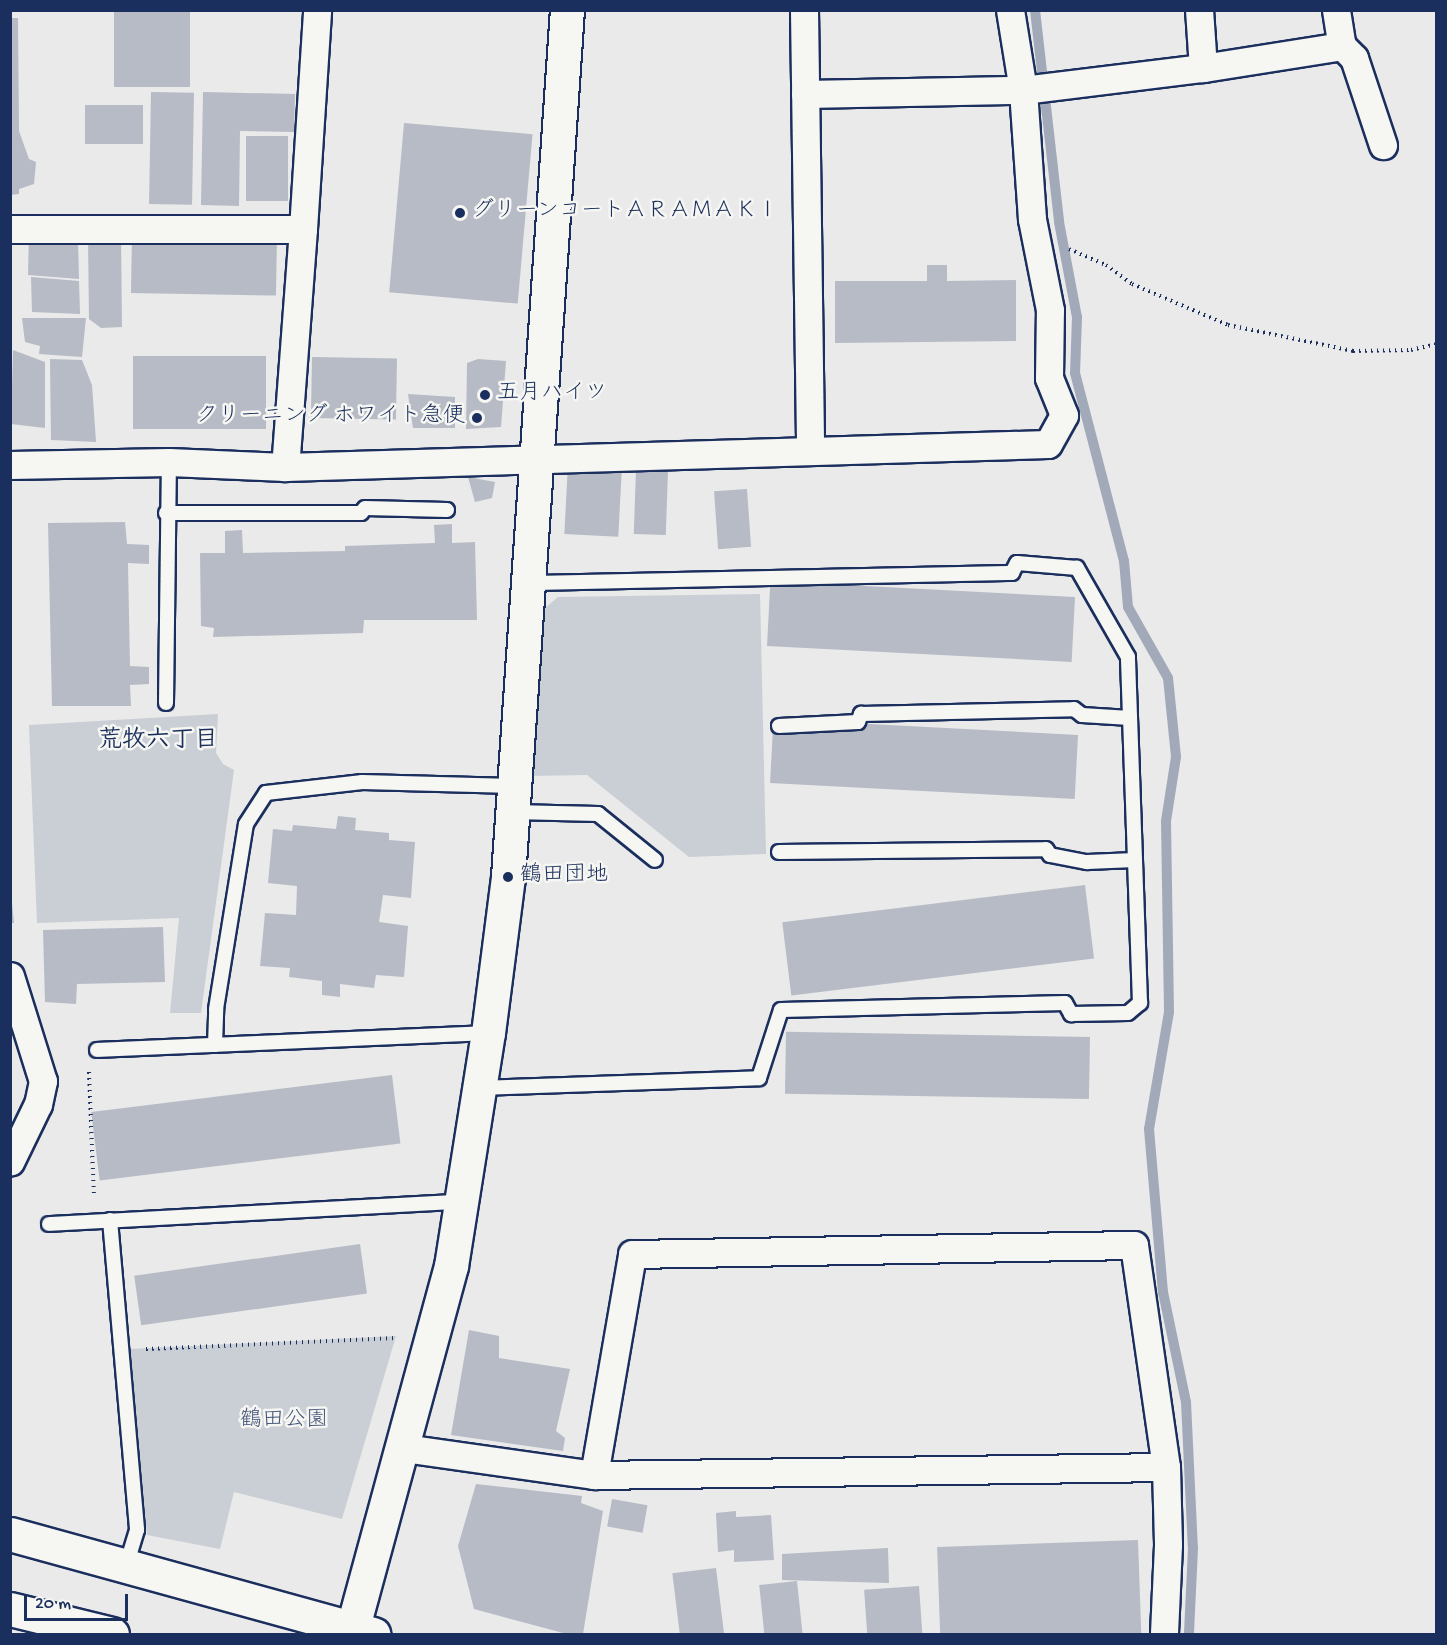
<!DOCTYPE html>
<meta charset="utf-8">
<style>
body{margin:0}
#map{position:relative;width:1447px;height:1645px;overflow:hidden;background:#e9eae9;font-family:"Gochi Hand","Klee One",sans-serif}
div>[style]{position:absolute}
.green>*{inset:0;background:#caced5}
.stream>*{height:10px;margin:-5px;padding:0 5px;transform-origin:5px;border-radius:5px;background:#a2aaba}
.building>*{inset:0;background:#b6bbc6;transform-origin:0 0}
.path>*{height:4px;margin-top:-2px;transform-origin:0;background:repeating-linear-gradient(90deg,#1b2f5e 0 1.5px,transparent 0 6px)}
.roads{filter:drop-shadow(2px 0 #1b2f5e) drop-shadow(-2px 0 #1b2f5e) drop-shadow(0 2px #1b2f5e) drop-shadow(0 -2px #1b2f5e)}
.lane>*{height:14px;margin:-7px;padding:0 7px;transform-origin:7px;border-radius:7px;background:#f6f6f2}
.street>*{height:27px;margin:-13.5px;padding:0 13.5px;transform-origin:13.5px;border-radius:13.5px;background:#f6f6f2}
.secondary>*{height:33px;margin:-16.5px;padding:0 16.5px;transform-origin:16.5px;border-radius:16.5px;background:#f6f6f2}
.highway>*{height:33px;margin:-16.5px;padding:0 16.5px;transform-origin:16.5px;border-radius:16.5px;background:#f6f6f2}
.dots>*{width:16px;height:16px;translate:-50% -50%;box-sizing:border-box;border:3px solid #f6f6f2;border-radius:50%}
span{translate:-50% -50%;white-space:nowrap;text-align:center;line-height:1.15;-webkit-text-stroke:5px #f6f6f2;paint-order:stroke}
.poi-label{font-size:22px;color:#1b2f5e}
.left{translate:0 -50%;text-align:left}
.right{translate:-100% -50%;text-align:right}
.park-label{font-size:22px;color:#47577c}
.neighbourhood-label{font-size:24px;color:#1b2f5e;font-weight:700}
.frame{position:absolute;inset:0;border:12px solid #1b2f5e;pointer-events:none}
.scale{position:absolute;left:24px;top:1594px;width:104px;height:27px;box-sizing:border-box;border:3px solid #1b2f5e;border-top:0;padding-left:8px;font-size:18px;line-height:21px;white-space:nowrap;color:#1b2f5e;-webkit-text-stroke:4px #f6f6f2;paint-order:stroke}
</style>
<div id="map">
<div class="green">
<div style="clip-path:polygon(760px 594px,766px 854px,689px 857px,587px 775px,529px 776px,545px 608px,558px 597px)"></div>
<div style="clip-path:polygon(218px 714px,216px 753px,223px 764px,234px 770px,201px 1013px,170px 1013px,179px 918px,37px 923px,29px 725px)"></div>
<div style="clip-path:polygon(396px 1336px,342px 1519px,234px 1492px,220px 1549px,147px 1535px,130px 1349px)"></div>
</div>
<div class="stream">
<div style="left:1035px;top:10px;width:213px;rotate:83.5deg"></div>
<div style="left:1059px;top:222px;width:97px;rotate:79.3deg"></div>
<div style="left:1077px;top:317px;width:56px;rotate:92deg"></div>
<div style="left:1075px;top:373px;width:194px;rotate:75.4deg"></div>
<div style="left:1124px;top:561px;width:46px;rotate:85deg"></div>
<div style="left:1128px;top:607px;width:81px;rotate:60.6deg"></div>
<div style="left:1168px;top:678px;width:79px;rotate:84.2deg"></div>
<div style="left:1176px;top:757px;width:65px;rotate:98.9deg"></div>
<div style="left:1166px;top:821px;width:191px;rotate:89.1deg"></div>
<div style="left:1169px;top:1012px;width:119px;rotate:99.7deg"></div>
<div style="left:1149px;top:1129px;width:164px;rotate:85.1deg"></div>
<div style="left:1163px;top:1292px;width:112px;rotate:78.2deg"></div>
<div style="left:1186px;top:1402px;width:146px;rotate:87.3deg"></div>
<div style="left:1193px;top:1548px;width:86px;rotate:92.7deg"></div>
</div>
<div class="building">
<div style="left:114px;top:10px;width:76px;height:77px"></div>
<div style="clip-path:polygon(10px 18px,18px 18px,19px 131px,29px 159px,36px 162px,34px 184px,19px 189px,19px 194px,10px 195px)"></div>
<div style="left:151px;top:92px;width:43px;height:112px;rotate:1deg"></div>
<div style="clip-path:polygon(203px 92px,295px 94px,294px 132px,240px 131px,239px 206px,201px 205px)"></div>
<div style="left:143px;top:105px;width:39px;height:58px;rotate:90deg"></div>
<div style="left:404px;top:123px;width:129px;height:170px;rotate:5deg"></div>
<div style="left:246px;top:136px;width:42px;height:65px"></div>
<div style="clip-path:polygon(29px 233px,78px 240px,79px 279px,28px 275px)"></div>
<div style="left:132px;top:234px;width:145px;height:59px;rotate:1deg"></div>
<div style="clip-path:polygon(88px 236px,121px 236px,122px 327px,101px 328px,89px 319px)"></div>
<div style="clip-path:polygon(927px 265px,947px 265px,947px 281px,1016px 280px,1016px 341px,835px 343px,835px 281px,927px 281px)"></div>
<div style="clip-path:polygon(31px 277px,79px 281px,80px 314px,32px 312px)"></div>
<div style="clip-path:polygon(22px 318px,86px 318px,82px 357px,39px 354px,40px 346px,25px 342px)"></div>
<div style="clip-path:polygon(13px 350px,45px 362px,45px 428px,11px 424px)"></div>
<div style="left:133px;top:356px;width:133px;height:73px"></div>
<div style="left:312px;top:357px;width:85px;height:61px;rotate:1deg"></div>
<div style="clip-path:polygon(50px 359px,82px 360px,92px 385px,96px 442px,51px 440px)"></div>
<div style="clip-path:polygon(478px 359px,506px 361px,501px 427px,466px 429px,467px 363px)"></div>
<div style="clip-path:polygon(408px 394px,455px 397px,455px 428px,413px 428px)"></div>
<div style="left:568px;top:464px;width:54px;height:70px;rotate:3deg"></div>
<div style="left:636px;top:470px;width:32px;height:64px;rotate:2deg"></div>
<div style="clip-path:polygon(468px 477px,495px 482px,492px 498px,475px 502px)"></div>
<div style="left:747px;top:489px;width:58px;height:33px;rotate:86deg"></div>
<div style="clip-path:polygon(125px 522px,127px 544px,149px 545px,149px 564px,128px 563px,130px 666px,149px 667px,149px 684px,130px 685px,131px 706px,52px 706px,48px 523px)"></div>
<div style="clip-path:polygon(452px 524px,452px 543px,475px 542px,477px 620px,364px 620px,363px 633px,213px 637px,214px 628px,201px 626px,200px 553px,225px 553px,225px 531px,242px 530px,243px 553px,345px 551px,345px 546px,435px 543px,434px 525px)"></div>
<div style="left:1075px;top:597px;width:65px;height:305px;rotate:93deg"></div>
<div style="left:1078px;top:735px;width:64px;height:305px;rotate:93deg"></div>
<div style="clip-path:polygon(338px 816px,356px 818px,355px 830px,389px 833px,389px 840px,415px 842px,411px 898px,383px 895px,379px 922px,408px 926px,404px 977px,376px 975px,374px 988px,340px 984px,340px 997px,322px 995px,322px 981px,289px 977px,290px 968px,260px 966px,265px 913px,296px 915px,297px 886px,268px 883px,273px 829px,292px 831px,293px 825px,336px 829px)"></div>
<div style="left:1085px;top:885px;width:74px;height:305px;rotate:83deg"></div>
<div style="clip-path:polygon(10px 903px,12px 903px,14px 923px,10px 923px)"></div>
<div style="clip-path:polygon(163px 927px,165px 982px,77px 984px,76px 1004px,45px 1002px,43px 930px)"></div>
<div style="left:1090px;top:1037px;width:62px;height:304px;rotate:91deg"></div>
<div style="left:392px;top:1075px;width:69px;height:303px;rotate:83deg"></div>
<div style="left:360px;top:1244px;width:50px;height:228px;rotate:82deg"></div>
<div style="clip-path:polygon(469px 1330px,499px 1336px,499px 1358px,570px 1369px,556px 1431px,565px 1438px,563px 1451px,451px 1435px)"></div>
<div style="clip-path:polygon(476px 1484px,582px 1496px,581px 1503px,603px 1511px,583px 1634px,567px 1634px,474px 1609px,458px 1546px)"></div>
<div style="left:612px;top:1499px;width:36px;height:28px;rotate:10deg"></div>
<div style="clip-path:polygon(736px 1511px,736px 1517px,771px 1515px,774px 1560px,734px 1562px,734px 1550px,718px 1552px,716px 1513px)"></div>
<div style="left:1138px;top:1540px;width:94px;height:201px;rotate:88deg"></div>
<div style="clip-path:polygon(888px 1548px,889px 1583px,782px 1580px,782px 1554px)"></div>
<div style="left:716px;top:1568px;width:66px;height:44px;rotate:83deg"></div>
<div style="left:797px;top:1581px;width:53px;height:38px;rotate:84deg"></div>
<div style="left:919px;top:1586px;width:48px;height:55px;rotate:86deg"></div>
</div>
<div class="path">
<div style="left:1069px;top:249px;width:40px;rotate:23.4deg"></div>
<div style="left:1106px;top:265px;width:32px;rotate:36deg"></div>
<div style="left:1132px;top:284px;width:104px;rotate:23.1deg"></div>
<div style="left:1228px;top:325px;width:128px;rotate:11.7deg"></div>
<div style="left:1353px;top:351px;width:58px;rotate:-1deg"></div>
<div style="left:1411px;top:350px;width:26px;rotate:-13deg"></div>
<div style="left:89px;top:1072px;width:125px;rotate:87.7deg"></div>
<div style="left:146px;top:1349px;width:250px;rotate:-2.5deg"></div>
</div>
<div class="roads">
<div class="lane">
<div style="left:166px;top:513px;width:195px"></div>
<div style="left:361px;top:513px;width:6px;rotate:-51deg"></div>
<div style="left:365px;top:508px;width:82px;rotate:1.4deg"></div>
<div style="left:166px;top:703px;width:241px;rotate:-89.3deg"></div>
<div style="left:779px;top:726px;width:79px;rotate:-2.9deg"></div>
<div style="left:858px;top:722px;width:9px;rotate:-69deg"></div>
<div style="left:861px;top:714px;width:213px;rotate:-1.3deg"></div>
<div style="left:1074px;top:709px;width:10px;rotate:37deg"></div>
<div style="left:1082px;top:715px;width:48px;rotate:3.6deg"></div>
<div style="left:513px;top:812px;width:85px;rotate:1.3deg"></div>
<div style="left:598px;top:814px;width:73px;rotate:38.9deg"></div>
<div style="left:779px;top:852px;width:267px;rotate:-0.6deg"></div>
<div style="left:1046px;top:849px;width:7px;rotate:56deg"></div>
<div style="left:1050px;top:855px;width:38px;rotate:11deg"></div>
<div style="left:1087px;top:862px;width:48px;rotate:-2.4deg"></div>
<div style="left:215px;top:1045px;width:36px;rotate:-88deg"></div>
<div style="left:216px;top:1009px;width:187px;rotate:-80.8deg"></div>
<div style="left:246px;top:824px;width:37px;rotate:-57deg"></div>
<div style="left:266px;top:793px;width:97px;rotate:-6.5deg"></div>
<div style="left:362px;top:782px;width:152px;rotate:1.5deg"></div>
<div style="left:97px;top:1050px;width:391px;rotate:-2.5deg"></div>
<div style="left:479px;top:1088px;width:280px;rotate:-2deg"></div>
<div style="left:759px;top:1078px;width:71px;rotate:-72.1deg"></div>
<div style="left:781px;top:1010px;width:284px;rotate:-1.4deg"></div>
<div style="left:1065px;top:1003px;width:13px;rotate:61deg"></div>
<div style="left:1071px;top:1014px;width:57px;rotate:-1deg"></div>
<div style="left:1128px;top:1013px;width:16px;rotate:-40deg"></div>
<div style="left:1140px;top:1003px;width:346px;rotate:-92deg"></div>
<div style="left:1128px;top:657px;width:103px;rotate:-119.8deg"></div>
<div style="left:1077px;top:568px;width:60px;rotate:-175.2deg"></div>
<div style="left:1017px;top:563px;width:11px;rotate:117deg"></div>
<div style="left:1012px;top:573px;width:483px;rotate:178.8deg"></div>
<div style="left:110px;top:1220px;width:311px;rotate:85deg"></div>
<div style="left:137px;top:1530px;width:38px;rotate:107deg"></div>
<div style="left:49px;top:1224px;width:412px;rotate:-3.1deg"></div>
</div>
<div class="street">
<div style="left:804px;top:10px;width:439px;rotate:89.2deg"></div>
<div style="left:1336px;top:10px;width:36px;rotate:81deg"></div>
<div style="left:1342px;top:46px;width:17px;rotate:45deg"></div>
<div style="left:1354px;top:58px;width:92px;rotate:71.6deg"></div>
<div style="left:1203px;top:68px;width:141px;rotate:-9deg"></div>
<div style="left:805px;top:94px;width:218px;rotate:-1.1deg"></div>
<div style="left:1023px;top:90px;width:181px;rotate:-7deg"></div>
<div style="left:1203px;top:68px;width:58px;rotate:-93.9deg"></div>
<div style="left:10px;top:229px;width:293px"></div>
<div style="left:303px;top:229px;width:239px;rotate:94.3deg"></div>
<div style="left:303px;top:229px;width:219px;rotate:-86.3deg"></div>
<div style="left:10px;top:465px;width:159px;rotate:-1.1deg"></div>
<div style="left:169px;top:462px;width:116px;rotate:2.5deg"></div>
<div style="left:285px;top:467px;width:763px;rotate:-1.73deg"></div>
<div style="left:1048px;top:444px;width:33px;rotate:-61deg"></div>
<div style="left:1064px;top:415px;width:40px;rotate:-112deg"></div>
<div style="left:1049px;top:378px;width:68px;rotate:-89.2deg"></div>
<div style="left:1050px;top:310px;width:93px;rotate:-101.2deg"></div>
<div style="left:1032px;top:219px;width:129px;rotate:-94deg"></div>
<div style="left:1023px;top:90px;width:81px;rotate:-99.2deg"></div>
<div style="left:10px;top:976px;width:110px;rotate:72.6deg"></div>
<div style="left:43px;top:1081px;width:24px;rotate:102deg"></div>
<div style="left:38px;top:1104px;width:64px;rotate:115.8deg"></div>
<div style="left:404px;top:1448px;width:192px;rotate:8.1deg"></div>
<div style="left:594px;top:1475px;width:224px;rotate:-80.2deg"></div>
<div style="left:632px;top:1254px;width:502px;rotate:-1.03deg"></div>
<div style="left:1134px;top:1245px;width:224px;rotate:81.8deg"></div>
<div style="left:1166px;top:1467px;width:78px;rotate:88.5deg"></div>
<div style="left:1168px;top:1545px;width:89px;rotate:92.6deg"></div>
<div style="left:594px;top:1475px;width:572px;rotate:-0.8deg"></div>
</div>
<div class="secondary">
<div style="left:351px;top:1634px;width:381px;rotate:-74.8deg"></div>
<div style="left:451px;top:1266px;width:236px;rotate:-81deg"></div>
<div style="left:488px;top:1033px;width:157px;rotate:-82.7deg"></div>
<div style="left:508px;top:877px;width:869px;rotate:-86.11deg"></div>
</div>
<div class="highway">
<div style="left:10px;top:1534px;width:377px;rotate:15.4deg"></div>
<div style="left:10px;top:1609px;width:105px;rotate:13.8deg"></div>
</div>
</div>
<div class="dots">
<div style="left:460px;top:213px;background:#1b2f5e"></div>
<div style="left:485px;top:395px;background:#1b2f5e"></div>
<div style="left:477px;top:418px;background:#1b2f5e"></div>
<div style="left:508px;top:877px;background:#1b2f5e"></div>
</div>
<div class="poi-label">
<span class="left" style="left:472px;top:213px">グリーンコートＡＲＡＭＡＫＩ</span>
<span class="left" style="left:497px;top:395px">五月ハイツ</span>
<span class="right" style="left:465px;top:418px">クリーニング ホワイト急便</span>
<span class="left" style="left:520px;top:877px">鶴田団地</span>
</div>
<div class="park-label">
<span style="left:284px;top:1422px">鶴田公園</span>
</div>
<div class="neighbourhood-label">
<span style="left:158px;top:742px">荒牧六丁目</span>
</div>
<div class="frame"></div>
<div class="scale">20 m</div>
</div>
